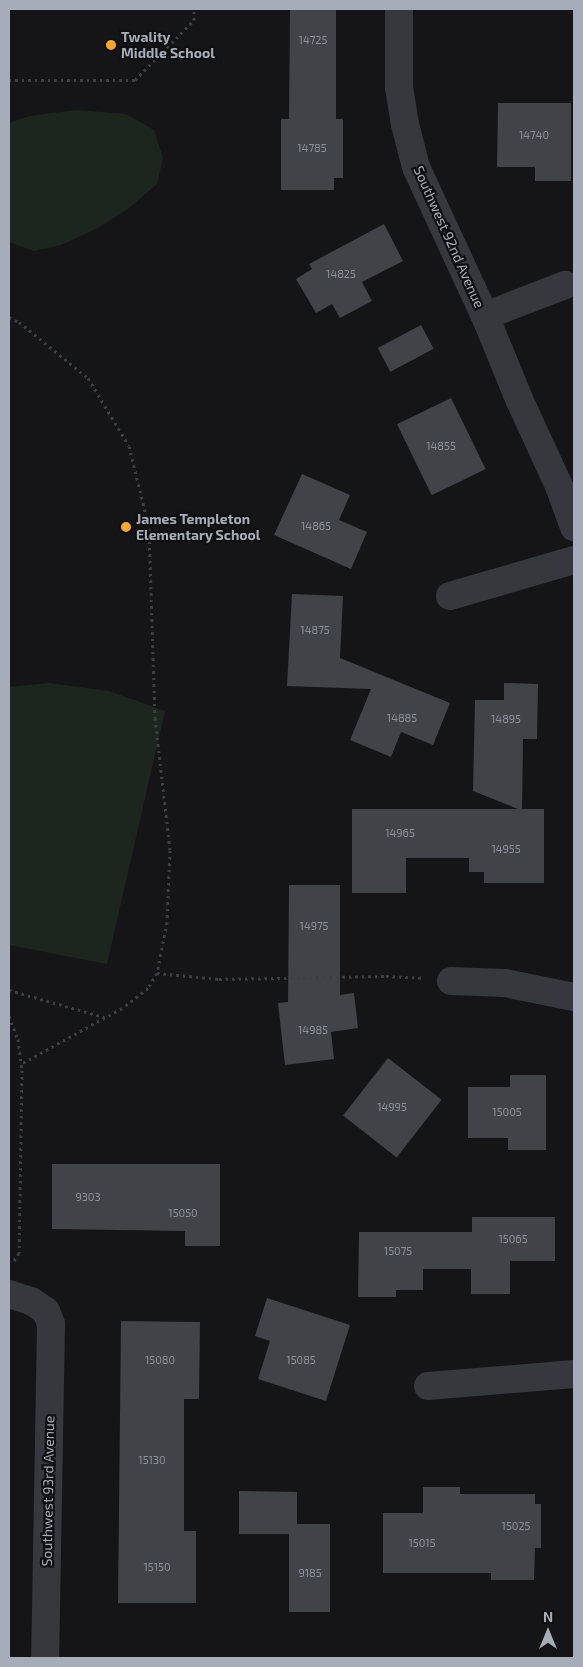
<!DOCTYPE html>
<style>
body{margin:0}
#map{position:relative;width:583px;height:1667px;overflow:hidden;background:#151517;font-family:"Exo 2",sans-serif}
div>[style]{position:absolute}
.green>*{inset:0;background:#1d261e}
.building>*{inset:0;background:#414348;transform-origin:0 0}
.path>*{height:3px;margin-top:-1.5px;transform-origin:0;background:repeating-linear-gradient(90deg,#3c3f44 0 2.5px,transparent 0 6.5px)}
.street>*{height:28px;margin:-14px;padding:0 14px;transform-origin:14px;border-radius:14px;background:#36383d}
.dots>*{width:14px;height:14px;translate:-50% -50%;box-sizing:border-box;border:2px solid #101012;border-radius:50%}
span{translate:-50% -50%;white-space:nowrap;text-align:center;line-height:1.15;-webkit-text-stroke:4.5px #101012;paint-order:stroke}
.number-label{font-size:11px;color:#8e929c}
.number-label span{-webkit-text-stroke-width:0}
.poi-label{font-size:14px;color:#a7adb8;font-weight:700}
.left{translate:0 -50%;text-align:left}
.street-label{font-size:14px;color:#a7adb8}
.frame{position:absolute;inset:0;border:10px solid #a7adb8;pointer-events:none}
.north{position:absolute;left:523px;top:1607px;width:50px;height:50px;-webkit-text-stroke:4px #101012;paint-order:stroke;rotate:0deg;font-size:14px;font-weight:700;line-height:20px;text-align:center;color:#a7adb8}
.north::after{content:'';display:block;margin:auto;width:18px;height:22px;background:#a7adb8;clip-path:polygon(50% 0,100% 100%,50% 72%,0 100%)}
</style>
<div id="map">
<div class="green">
<div style="clip-path:polygon(77px 110px,126px 114px,154px 130px,163px 158px,157px 184px,128px 209px,96px 229px,61px 245px,34px 251px,9px 242px,9px 123px,29px 116px)"></div>
<div style="clip-path:polygon(49px 683px,109px 691px,165px 711px,107px 964px,9px 945px,9px 687px)"></div>
</div>
<div class="building">
<div style="clip-path:polygon(290px 9px,336px 9px,336px 119px,343px 119px,343px 178px,334px 178px,334px 190px,281px 190px,281px 119px,289px 119px)"></div>
<div style="clip-path:polygon(498px 103px,571px 103px,571px 181px,535px 181px,535px 167px,497px 167px)"></div>
<div style="clip-path:polygon(384px 224px,403px 261px,362px 282px,372px 301px,340px 318px,332px 304px,316px 313px,296px 279px,312px 269px,309px 264px)"></div>
<div style="left:421px;top:325px;width:27px;height:49px;rotate:62deg"></div>
<div style="left:451px;top:398px;width:79px;height:60px;rotate:64deg"></div>
<div style="clip-path:polygon(302px 474px,350px 495px,339px 520px,367px 532px,351px 569px,274px 535px)"></div>
<div style="clip-path:polygon(292px 594px,343px 596px,340px 658px,450px 703px,433px 745px,401px 732px,391px 757px,350px 740px,371px 689px,287px 686px)"></div>
<div style="clip-path:polygon(504px 683px,538px 684px,537px 739px,523px 739px,522px 809px,544px 809px,544px 883px,484px 883px,484px 872px,469px 872px,469px 858px,406px 858px,406px 893px,352px 893px,352px 809px,518px 809px,473px 791px,475px 700px,504px 700px)"></div>
<div style="clip-path:polygon(289px 885px,340px 885px,340px 995px,354px 993px,358px 1028px,331px 1032px,334px 1059px,285px 1065px,278px 1003px,288px 1002px)"></div>
<div style="left:388px;top:1058px;width:68px;height:73px;rotate:38deg"></div>
<div style="clip-path:polygon(510px 1075px,546px 1075px,546px 1150px,508px 1150px,508px 1138px,468px 1138px,468px 1087px,510px 1087px)"></div>
<div style="clip-path:polygon(52px 1164px,220px 1164px,220px 1246px,185px 1246px,185px 1231px,52px 1229px)"></div>
<div style="clip-path:polygon(472px 1217px,555px 1217px,555px 1261px,510px 1261px,510px 1294px,471px 1294px,471px 1269px,423px 1269px,423px 1290px,396px 1290px,396px 1297px,358px 1297px,359px 1232px,472px 1232px)"></div>
<div style="clip-path:polygon(267px 1298px,350px 1325px,326px 1401px,258px 1379px,270px 1341px,255px 1336px)"></div>
<div style="clip-path:polygon(121px 1321px,200px 1322px,199px 1399px,184px 1399px,184px 1531px,196px 1531px,196px 1603px,118px 1603px)"></div>
<div style="clip-path:polygon(423px 1487px,460px 1487px,460px 1494px,535px 1494px,535px 1504px,541px 1504px,541px 1548px,535px 1548px,534px 1580px,491px 1580px,491px 1573px,383px 1573px,383px 1513px,423px 1513px)"></div>
<div style="clip-path:polygon(239px 1491px,297px 1492px,297px 1524px,330px 1524px,330px 1612px,289px 1612px,289px 1534px,239px 1534px)"></div>
</div>
<div class="path">
<div style="left:9px;top:80px;width:126px"></div>
<div style="left:135px;top:80px;width:84px;rotate:-45.5deg"></div>
<div style="left:194px;top:20px;width:11px;rotate:-90deg"></div>
<div style="left:9px;top:317px;width:11px;rotate:27deg"></div>
<div style="left:19px;top:322px;width:89px;rotate:39.1deg"></div>
<div style="left:88px;top:378px;width:79px;rotate:58.9deg"></div>
<div style="left:129px;top:446px;width:84px;rotate:76.3deg"></div>
<div style="left:149px;top:528px;width:190px;rotate:88.2deg"></div>
<div style="left:155px;top:718px;width:133px;rotate:83.5deg"></div>
<div style="left:170px;top:850px;width:72px;rotate:92.4deg"></div>
<div style="left:167px;top:922px;width:52px;rotate:101.1deg"></div>
<div style="left:157px;top:973px;width:17px;rotate:121deg"></div>
<div style="left:148px;top:988px;width:33px;rotate:142deg"></div>
<div style="left:122px;top:1008px;width:115px;rotate:151deg"></div>
<div style="left:157px;top:973px;width:62px;rotate:5.5deg"></div>
<div style="left:219px;top:979px;width:167px;rotate:-1deg"></div>
<div style="left:386px;top:976px;width:35px;rotate:3deg"></div>
<div style="left:9px;top:990px;width:99px;rotate:15.9deg"></div>
<div style="left:9px;top:1016px;width:25px;rotate:69deg"></div>
<div style="left:18px;top:1039px;width:31px;rotate:83deg"></div>
<div style="left:22px;top:1070px;width:183px;rotate:90.9deg"></div>
<div style="left:19px;top:1253px;width:13px;rotate:122deg"></div>
</div>
<div class="street">
<div style="left:399px;top:9px;width:78px;rotate:90deg"></div>
<div style="left:399px;top:87px;width:37px;rotate:81deg"></div>
<div style="left:405px;top:124px;width:44px;rotate:75.7deg"></div>
<div style="left:416px;top:167px;width:164px;rotate:65.2deg"></div>
<div style="left:485px;top:316px;width:90px;rotate:67.7deg"></div>
<div style="left:519px;top:399px;width:96px;rotate:65.3deg"></div>
<div style="left:559px;top:486px;width:44px;rotate:69.9deg"></div>
<div style="left:485px;top:316px;width:86px;rotate:-21.2deg"></div>
<div style="left:450px;top:596px;width:129px;rotate:-16.2deg"></div>
<div style="left:451px;top:981px;width:54px;rotate:2.1deg"></div>
<div style="left:505px;top:983px;width:70px;rotate:11.5deg"></div>
<div style="left:9px;top:1294px;width:23px;rotate:18deg"></div>
<div style="left:31px;top:1301px;width:18px;rotate:34deg"></div>
<div style="left:46px;top:1311px;width:14px;rotate:69deg"></div>
<div style="left:51px;top:1324px;width:334px;rotate:91deg"></div>
<div style="left:428px;top:1386px;width:146px;rotate:-4.7deg"></div>
</div>
<div class="dots">
<div style="left:111px;top:45px;background:#fba72a"></div>
<div style="left:126px;top:527px;background:#fba72a"></div>
</div>
<div class="number-label">
<span style="left:313px;top:40px">14725</span>
<span style="left:534px;top:135px">14740</span>
<span style="left:312px;top:148px">14785</span>
<span style="left:341px;top:274px">14825</span>
<span style="left:441px;top:446px">14855</span>
<span style="left:316px;top:526px">14865</span>
<span style="left:315px;top:630px">14875</span>
<span style="left:402px;top:718px">14885</span>
<span style="left:506px;top:719px">14895</span>
<span style="left:400px;top:833px">14965</span>
<span style="left:506px;top:849px">14955</span>
<span style="left:314px;top:926px">14975</span>
<span style="left:313px;top:1030px">14985</span>
<span style="left:392px;top:1107px">14995</span>
<span style="left:507px;top:1112px">15005</span>
<span style="left:88px;top:1197px">9303</span>
<span style="left:183px;top:1213px">15050</span>
<span style="left:513px;top:1239px">15065</span>
<span style="left:398px;top:1251px">15075</span>
<span style="left:160px;top:1360px">15080</span>
<span style="left:301px;top:1360px">15085</span>
<span style="left:152px;top:1460px">15130</span>
<span style="left:516px;top:1526px">15025</span>
<span style="left:422px;top:1543px">15015</span>
<span style="left:157px;top:1567px">15150</span>
<span style="left:310px;top:1573px">9185</span>
</div>
<div class="poi-label">
<span class="left" style="left:121px;top:45px">Twality<br>Middle School</span>
<span class="left" style="left:136px;top:527px">James Templeton<br>Elementary School</span>
</div>
<div class="street-label">
<span style="left:449px;top:237px;rotate:66deg">Southwest 92nd Avenue</span>
<span style="left:48px;top:1491px;rotate:-89deg">Southwest 93rd Avenue</span>
</div>
<div class="frame"></div>
<div class="north">N</div>
</div>
